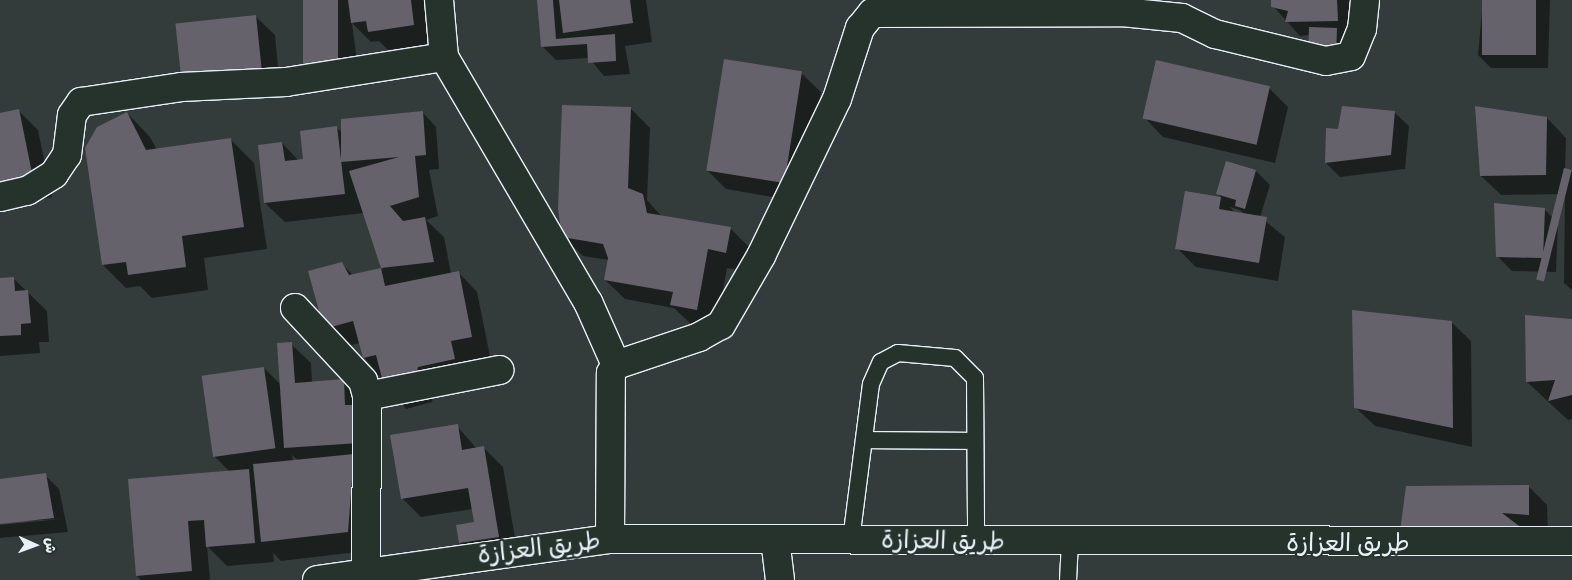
<!DOCTYPE html>
<meta charset="utf-8">
<style>
body{margin:0}
#map{position:relative;width:1572px;height:580px;overflow:hidden;background:#333c3a;font-family:Caveat,"Playpen Sans Arabic",sans-serif}
div>[style]{position:absolute}
.shadow>*{inset:0;background:#0007}
.building>*{inset:0;background:#66626c;transform-origin:0 0}
.roads{filter:drop-shadow(1px 0 #e8f1f8) drop-shadow(-1px 0 #e8f1f8) drop-shadow(0 1px #e8f1f8) drop-shadow(0 -1px #e8f1f8)}
.lane>*{height:16px;margin:-8px;padding:0 8px;transform-origin:8px;border-radius:8px;background:#26332d}
.street>*{height:28px;margin:-14px;padding:0 14px;transform-origin:14px;border-radius:14px;background:#26332d}
.secondary>*{height:28px;margin:-14px;padding:0 14px;transform-origin:14px;border-radius:14px;background:#26332d}
span{translate:-50% -50%;white-space:nowrap;text-align:center;line-height:1.15;-webkit-text-stroke:4.5px #26332d;paint-order:stroke}
.street-label{font-size:25px;color:#e8f1f8}
.north{position:absolute;left:10px;top:520px;width:50px;height:50px;-webkit-text-stroke:4px #26332d;paint-order:stroke;rotate:92deg;font-size:14px;font-weight:700;line-height:20px;text-align:center;color:#e8f1f8}
.north::after{content:'';display:block;margin:auto;width:18px;height:22px;background:#e8f1f8;clip-path:polygon(50% 0,100% 100%,50% 72%,0 100%)}
</style>
<div id="map">
<div class="shadow">
<div style="clip-path:polygon(304px 0,427px 0,433px 44px,388px 50px,379px 41px,371px 42px,352px 23px,359px 76px,326px 80px)"></div>
<div style="clip-path:polygon(539px 0,646px 0,652px 42px,625px 46px,630px 74px,604px 76px,589px 58px,556px 60px,542px 46px)"></div>
<div style="clip-path:polygon(1272px 0,1350px 0,1351px 34px,1343px 34px,1343px 60px,1310px 35px,1300px 36px,1273px 6px)"></div>
<div style="clip-path:polygon(1483px 0,1550px 0,1548px 68px,1491px 68px,1478px 55px)"></div>
<div style="clip-path:polygon(255px 16px,275px 35px,280px 90px,201px 98px)"></div>
<div style="clip-path:polygon(801px 73px,821px 92px,802px 202px,726px 189px,707px 170px)"></div>
<div style="clip-path:polygon(1269px 88px,1288px 107px,1275px 163px,1163px 137px,1144px 117px)"></div>
<div style="clip-path:polygon(1343px 108px,1395px 113px,1409px 126px,1405px 169px,1340px 177px,1326px 163px,1328px 129px,1339px 130px)"></div>
<div style="clip-path:polygon(631px 109px,650px 128px,647px 200px,662px 217px,730px 228px,749px 247px,745px 271px,727px 268px,716px 329px,691px 324px,674px 308px,625px 299px,605px 280px,609px 260px,583px 256px,563px 237px)"></div>
<div style="clip-path:polygon(18px 110px,38px 130px,52px 197px,0 208px,0 114px)"></div>
<div style="clip-path:polygon(127px 113px,150px 137px,157px 150px,231px 140px,254px 163px,267px 249px,204px 258px,208px 290px,152px 298px,140px 286px,126px 288px,103px 265px)"></div>
<div style="clip-path:polygon(423px 113px,436px 127px,439px 169px,429px 170px,438px 216px,426px 220px,444px 237px,451px 274px,458px 272px,477px 292px,490px 356px,470px 360px,473px 378px,437px 386px,432px 402px,406px 409px,364px 357px,360px 343px,344px 347px,325px 328px,341px 263px,353px 275px,383px 269px,364px 213px,285px 222px,265px 203px,282px 143px,299px 161px,305px 160px,337px 128px,343px 133px)"></div>
<div style="clip-path:polygon(1547px 118px,1566px 138px,1565px 170px,1572px 172px,1572px 290px,1564px 283px,1565px 194px,1501px 195px,1481px 176px)"></div>
<div style="clip-path:polygon(evenodd,1256px 171px,1270px 185px,1260px 217px,1285px 237px,1278px 281px,1196px 267px,1177px 248px,1186px 193px,1222px 199px,1218px 194px,1256px 171px,1230px 207px,1240px 210px,1244px 214px,1235px 213px,1230px 207px)"></div>
<div style="clip-path:polygon(1544px 209px,1558px 223px,1556px 272px,1512px 271px,1498px 257px)"></div>
<div style="clip-path:polygon(14px 279px,47px 311px,49px 342px,39px 342px,40px 353px,0 356px,0 280px)"></div>
<div style="clip-path:polygon(1572px 320px,1572px 419px,1568px 420px,1527px 382px)"></div>
<div style="clip-path:polygon(1451px 322px,1471px 341px,1472px 447px,1375px 426px,1355px 407px)"></div>
<div style="clip-path:polygon(evenodd,291px 344px,311px 363px,312px 383px,343px 381px,362px 400px,366px 551px,281px 561px,273px 553px,274px 562px,227px 566px,207px 546px,210px 580px,141px 580px,137px 576px,230px 472px,214px 456px,264px 368px,281px 385px,291px 344px,292px 455px,298px 460px,293px 461px,292px 455px)"></div>
<div style="clip-path:polygon(457px 426px,477px 449px,484px 448px,503px 467px,518px 556px,479px 562px,460px 543px,457px 526px,475px 523px,473px 509px,421px 517px,402px 498px)"></div>
<div style="clip-path:polygon(45px 475px,59px 489px,68px 532px,0 538px,0 525px,61px 519px,0 522px,0 480px)"></div>
<div style="clip-path:polygon(1528px 486px,1547px 505px,1548px 534px,1421px 550px)"></div>
</div>
<div class="building">
<div style="left:303px;top:0;width:35px;height:67px"></div>
<div style="clip-path:polygon(348px 0,411px 0,414px 25px,368px 32px,366px 21px,351px 23px)"></div>
<div style="clip-path:polygon(537px 0,553px 0,556px 39px,615px 34px,616px 61px,588px 63px,587px 44px,541px 47px)"></div>
<div style="clip-path:polygon(559px 0,630px 0,633px 23px,563px 33px)"></div>
<div style="clip-path:polygon(1271px 0,1337px 0,1338px 21px,1285px 22px,1288px 11px,1271px 7px)"></div>
<div style="left:1482px;top:0;width:54px;height:55px"></div>
<div style="left:256px;top:15px;width:56px;height:81px;rotate:84deg"></div>
<div style="left:1309px;top:27px;width:28px;height:26px;rotate:2deg"></div>
<div style="left:724px;top:59px;width:79px;height:113px;rotate:9deg"></div>
<div style="left:1156px;top:60px;width:117px;height:60px;rotate:13deg"></div>
<div style="clip-path:polygon(562px 105px,631px 107px,628px 188px,643px 194px,647px 213px,731px 227px,726px 253px,708px 249px,697px 310px,670px 305px,673px 292px,604px 280px,608px 258px,603px 244px,562px 237px,558px 209px)"></div>
<div style="clip-path:polygon(1342px 106px,1395px 111px,1391px 155px,1325px 163px,1326px 128px,1338px 129px)"></div>
<div style="clip-path:polygon(1475px 106px,1547px 117px,1546px 175px,1480px 176px)"></div>
<div style="clip-path:polygon(19px 109px,33px 178px,0 185px,0 113px)"></div>
<div style="clip-path:polygon(423px 111px,426px 155px,415px 156px,419px 197px,390px 206px,403px 221px,425px 217px,434px 262px,381px 268px,349px 171px,399px 157px,341px 162px,341px 119px)"></div>
<div style="clip-path:polygon(127px 112px,146px 150px,231px 138px,244px 227px,182px 236px,186px 267px,128px 275px,126px 262px,102px 265px,85px 148px,97px 127px)"></div>
<div style="clip-path:polygon(337px 126px,345px 194px,264px 203px,258px 145px,282px 142px,285px 161px,303px 159px,300px 131px)"></div>
<div style="clip-path:polygon(1226px 161px,1256px 170px,1245px 209px,1235px 206px,1236px 200px,1216px 194px)"></div>
<div style="left:1564px;top:168px;width:8px;height:115px;rotate:14deg"></div>
<div style="clip-path:polygon(1185px 191px,1221px 197px,1219px 209px,1267px 217px,1259px 263px,1175px 249px)"></div>
<div style="clip-path:polygon(1494px 203px,1545px 208px,1543px 258px,1496px 257px)"></div>
<div style="clip-path:polygon(342px 262px,349px 275px,381px 268px,385px 286px,459px 271px,472px 337px,451px 341px,455px 359px,418px 367px,414px 383px,385px 390px,376px 355px,363px 358px,353px 321px,324px 329px,308px 271px)"></div>
<div style="clip-path:polygon(14px 277px,15px 291px,28px 290px,31px 323px,21px 324px,21px 335px,0 336px,0 278px)"></div>
<div style="clip-path:polygon(1352px 310px,1452px 321px,1453px 428px,1354px 408px)"></div>
<div style="clip-path:polygon(1525px 315px,1572px 319px,1572px 395px,1548px 401px,1555px 380px,1526px 382px)"></div>
<div style="clip-path:polygon(292px 342px,295px 383px,344px 379px,345px 405px,356px 405px,359px 443px,284px 448px,277px 343px)"></div>
<div style="left:264px;top:367px;width:82px;height:63px;rotate:82deg"></div>
<div style="clip-path:polygon(458px 424px,462px 450px,484px 446px,499px 537px,459px 543px,456px 525px,474px 522px,468px 488px,401px 499px,390px 435px)"></div>
<div style="clip-path:polygon(354px 454px,348px 532px,261px 542px,253px 464px)"></div>
<div style="clip-path:polygon(249px 469px,255px 543px,206px 547px,204px 520px,188px 521px,192px 571px,136px 576px,128px 479px)"></div>
<div style="clip-path:polygon(46px 473px,54px 518px,0 524px,0 479px)"></div>
<div style="clip-path:polygon(1529px 485px,1529px 515px,1502px 513px,1527px 532px,1400px 532px,1406px 486px)"></div>
</div>
<div class="roads">
<div class="lane">
<div style="left:864px;top:440px;width:111px;rotate:0.5deg"></div>
<div style="left:851px;top:540px;width:157px;rotate:-82.7deg"></div>
<div style="left:871px;top:384px;width:24px;rotate:-66deg"></div>
<div style="left:881px;top:362px;width:19px;rotate:-28deg"></div>
<div style="left:898px;top:353px;width:57px;rotate:5deg"></div>
<div style="left:955px;top:358px;width:28px;rotate:45deg"></div>
<div style="left:975px;top:378px;width:163px;rotate:89.6deg"></div>
<div style="left:1068px;top:580px;width:38px;rotate:-87deg"></div>
</div>
<div class="street">
<div style="left:439px;top:0;width:57px;rotate:85deg"></div>
<div style="left:0;top:197px;width:28px;rotate:-13deg"></div>
<div style="left:27px;top:191px;width:32px;rotate:-32deg"></div>
<div style="left:54px;top:174px;width:23px;rotate:-56deg"></div>
<div style="left:67px;top:155px;width:40px;rotate:-82.9deg"></div>
<div style="left:72px;top:115px;width:16px;rotate:-55deg"></div>
<div style="left:81px;top:102px;width:101px;rotate:-8.5deg"></div>
<div style="left:181px;top:87px;width:105px;rotate:-2.7deg"></div>
<div style="left:286px;top:82px;width:160px;rotate:-9deg"></div>
<div style="left:444px;top:57px;width:284px;rotate:59.6deg"></div>
<div style="left:588px;top:302px;width:69px;rotate:66deg"></div>
<div style="left:295px;top:308px;width:100px;rotate:47deg"></div>
<div style="left:363px;top:381px;width:16px;rotate:75deg"></div>
<div style="left:367px;top:396px;width:176px;rotate:90.3deg"></div>
<div style="left:367px;top:396px;width:135px;rotate:-11.1deg"></div>
<div style="left:610px;top:539px;width:166px;rotate:-89.7deg"></div>
<div style="left:611px;top:373px;width:9px;rotate:-58deg"></div>
<div style="left:616px;top:365px;width:88px;rotate:-18.6deg"></div>
<div style="left:699px;top:337px;width:25px;rotate:-29deg"></div>
<div style="left:721px;top:325px;width:80px;rotate:-59.9deg"></div>
<div style="left:761px;top:256px;width:174px;rotate:-64.2deg"></div>
<div style="left:837px;top:99px;width:75px;rotate:-72.1deg"></div>
<div style="left:860px;top:28px;width:19px;rotate:-51deg"></div>
<div style="left:872px;top:13px;width:250px;rotate:-0.2deg"></div>
<div style="left:1122px;top:12px;width:60px;rotate:5.7deg"></div>
<div style="left:1182px;top:18px;width:37px;rotate:26deg"></div>
<div style="left:1215px;top:34px;width:114px;rotate:13.7deg"></div>
<div style="left:1326px;top:61px;width:25px;rotate:-11deg"></div>
<div style="left:1351px;top:56px;width:29px;rotate:-68deg"></div>
<div style="left:1362px;top:29px;width:29px;rotate:-84deg"></div>
<div style="left:775px;top:539px;width:41px;rotate:83deg"></div>
</div>
<div class="secondary">
<div style="left:317px;top:580px;width:296px;rotate:-8deg"></div>
<div style="left:610px;top:539px;width:962px;rotate:0.12deg"></div>
</div>
</div>
<div class="street-label">
<span style="left:943px;top:541px;rotate:1deg">طريق العزازة</span>
<span style="left:1348px;top:543px">طريق العزازة</span>
<span style="left:539px;top:548px;rotate:-7deg">طريق العزازة</span>
</div>
<div class="north">ش</div>
</div>
